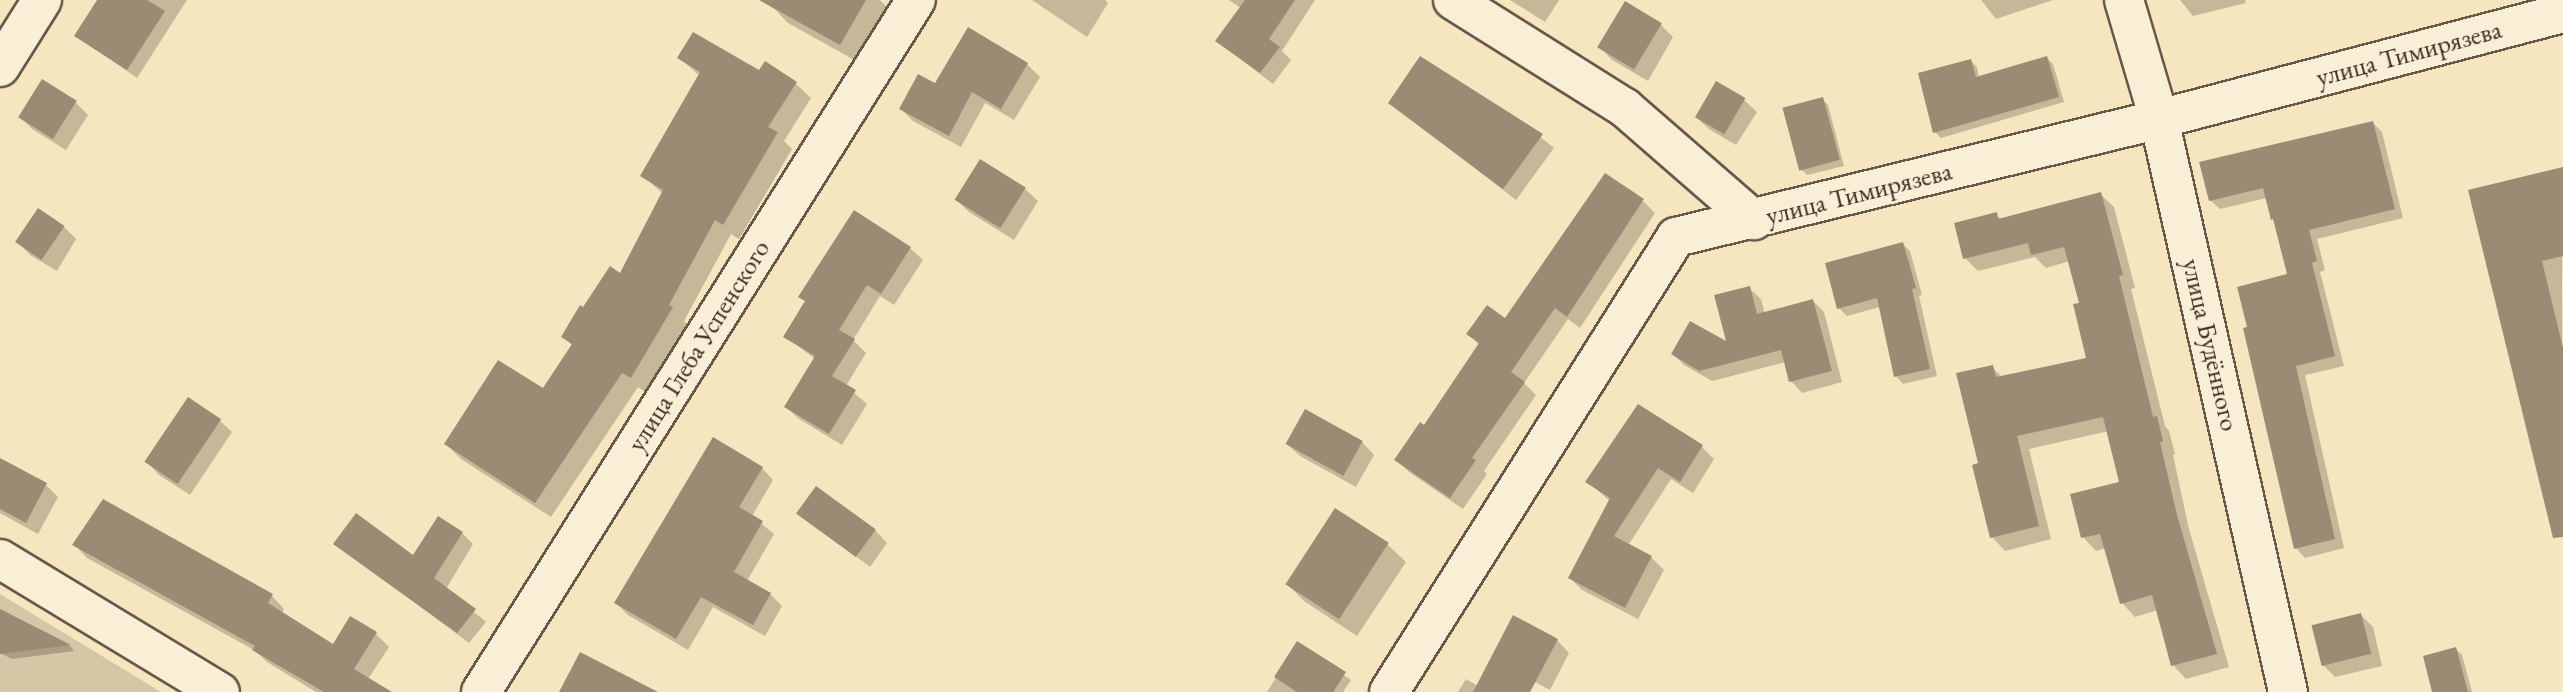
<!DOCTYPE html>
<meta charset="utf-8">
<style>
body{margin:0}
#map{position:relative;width:2563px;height:692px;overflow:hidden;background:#f5e6c0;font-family:"EB Garamond",serif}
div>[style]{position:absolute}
.green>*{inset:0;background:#d5c6a5}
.shadow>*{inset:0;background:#0003}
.building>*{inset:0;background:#9b8b74;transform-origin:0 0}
.roads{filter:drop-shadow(2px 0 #69584a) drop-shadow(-2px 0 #69584a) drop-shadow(0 2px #69584a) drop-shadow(0 -2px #69584a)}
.street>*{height:38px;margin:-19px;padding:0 19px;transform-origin:19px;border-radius:19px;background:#f8efd6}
.secondary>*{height:38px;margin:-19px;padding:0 19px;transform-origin:19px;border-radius:19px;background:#f8efd6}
span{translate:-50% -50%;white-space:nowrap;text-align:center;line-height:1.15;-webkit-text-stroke:5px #f8efd6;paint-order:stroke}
.street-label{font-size:26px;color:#3a2922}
</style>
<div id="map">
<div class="green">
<div style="clip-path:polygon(0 594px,161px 692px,0 692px)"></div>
</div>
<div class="shadow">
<div style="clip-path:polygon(99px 0,187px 0,137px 78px,76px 36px)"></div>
<div style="clip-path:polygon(774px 0,880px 0,888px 8px,858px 62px,788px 23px,771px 5px)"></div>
<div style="clip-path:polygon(1032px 0,1105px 0,1108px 3px,1087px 37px)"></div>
<div style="clip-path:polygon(1229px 0,1315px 0,1282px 51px,1291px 60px,1273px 84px,1217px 41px,1241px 8px)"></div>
<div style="clip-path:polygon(1510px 0,1559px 0,1545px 22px)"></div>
<div style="clip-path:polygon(1981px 0,2053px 0,1996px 19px)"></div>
<div style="clip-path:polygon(2180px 0,2245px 0,2246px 3px,2193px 16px)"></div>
<div style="clip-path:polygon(1661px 25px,1673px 37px,1648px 81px,1612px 60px,1600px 47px)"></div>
<div style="clip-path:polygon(968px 30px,1027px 64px,1040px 77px,1014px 120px,985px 103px,961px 147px,913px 121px,901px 109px,936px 85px)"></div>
<div style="clip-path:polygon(679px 58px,760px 72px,795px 83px,811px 98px,784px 141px,792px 149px,739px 239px,731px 234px,684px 321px,687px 324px,647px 393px,638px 387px,551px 517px,461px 459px,446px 444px,543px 390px,573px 346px,563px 337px,584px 309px,620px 275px,663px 194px,642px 175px,700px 76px)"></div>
<div style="clip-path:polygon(2047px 58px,2053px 64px,2064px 102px,1941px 138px,1935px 132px,1971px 61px,1977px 67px,1979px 78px)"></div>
<div style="clip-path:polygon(1456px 79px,1507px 115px,1509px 112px,1554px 148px,1516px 200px,1390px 103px)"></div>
<div style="clip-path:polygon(42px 81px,76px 103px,88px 115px,66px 150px,32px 129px,20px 117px)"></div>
<div style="clip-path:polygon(1717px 83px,1744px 100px,1757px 112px,1736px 145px,1709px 129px,1696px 117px)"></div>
<div style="clip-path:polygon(1822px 99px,1828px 105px,1844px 166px,1807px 175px,1801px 169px)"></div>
<div style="clip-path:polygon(2373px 123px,2382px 132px,2403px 218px,2317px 239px,2325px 270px,2320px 272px,2344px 366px,2305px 375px,2344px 548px,2305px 558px,2296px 548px,2289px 276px,2276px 222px,2267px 198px,2220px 209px,2210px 200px)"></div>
<div style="clip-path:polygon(2563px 169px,2562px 283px,2563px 527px,2470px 192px)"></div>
<div style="clip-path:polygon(1025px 189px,1038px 201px,1014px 240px,969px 212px,957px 200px)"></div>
<div style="clip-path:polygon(2100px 194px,2114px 207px,2135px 288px,2131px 289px,2165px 426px,2169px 431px,2175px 454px,2173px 455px,2189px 529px,2229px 667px,2186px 679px,2173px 665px,2158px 610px,2135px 617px,2122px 603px,2106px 548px,2096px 551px,2083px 537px,2121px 483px,2109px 431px,2029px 449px,2051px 539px,2005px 551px,1992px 537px,1980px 465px,1992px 367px,2003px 378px,2088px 359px,2081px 304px,2070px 261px,2046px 268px,2035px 257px,1978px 271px,1965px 258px,1996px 214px,2002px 220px)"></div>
<div style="clip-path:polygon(1643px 201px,1655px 213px,1580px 328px,1568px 319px,1524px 383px,1536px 395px,1484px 471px,1487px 474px,1463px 509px,1409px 472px,1397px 460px,1424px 428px,1480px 346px,1469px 334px,1506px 320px)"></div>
<div style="clip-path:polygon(64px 227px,76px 239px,57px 271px,30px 255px,18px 242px)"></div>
<div style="clip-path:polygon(1903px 244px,1910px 251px,1922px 295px,1919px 296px,1937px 376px,1903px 384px,1896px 376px,1880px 307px,1847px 316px,1839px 308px)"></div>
<div style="clip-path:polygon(910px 248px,923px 260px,894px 305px,880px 296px,853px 340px,866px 353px,846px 386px,867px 404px,842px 445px,799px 419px,786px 407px,815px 359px,785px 336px)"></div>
<div style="clip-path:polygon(1749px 288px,1761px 299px,1765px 314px,1813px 301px,1824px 312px,1842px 382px,1802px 393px,1791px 381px,1786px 362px,1712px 381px,1684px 365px,1673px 354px,1728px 345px)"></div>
<div style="clip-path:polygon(1639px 407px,1702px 447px,1714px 459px,1693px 493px,1671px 479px,1629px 544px,1651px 557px,1664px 570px,1638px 619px,1582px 590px,1570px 578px,1610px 501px,1588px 482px)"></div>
<div style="clip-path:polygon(219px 420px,232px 432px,190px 495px,159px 475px,147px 462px)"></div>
<div style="clip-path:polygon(1362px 442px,1374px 455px,1356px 487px,1300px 456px,1287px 444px)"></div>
<div style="clip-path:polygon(0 460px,46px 485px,58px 497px,38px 534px,0 513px)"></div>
<div style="clip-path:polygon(762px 468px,773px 480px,752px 516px,774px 534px,747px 581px,770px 594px,782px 606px,765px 636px,713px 607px,688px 650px,628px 615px,616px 603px)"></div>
<div style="clip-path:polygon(1335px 510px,1388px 545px,1406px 562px,1357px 636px,1304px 601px,1287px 584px)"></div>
<div style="clip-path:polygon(799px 513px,875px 530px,887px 543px,870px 567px)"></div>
<div style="clip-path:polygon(462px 533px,473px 544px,446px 589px,486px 622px,469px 643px,336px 544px,414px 557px)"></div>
<div style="clip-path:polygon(75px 545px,272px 596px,284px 609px,282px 614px,333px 646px,376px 634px,389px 647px,368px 679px,389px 692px,316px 692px,267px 662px,256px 651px,87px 558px)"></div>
<div style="clip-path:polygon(0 609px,70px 646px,74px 651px,12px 659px,0 653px)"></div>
<div style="clip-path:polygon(2361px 615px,2373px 627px,2382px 666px,2335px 677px,2323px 665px)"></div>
<div style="clip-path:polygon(1557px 640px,1569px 653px,1550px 690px,1535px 682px,1530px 692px,1458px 692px,1466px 679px,1478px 686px)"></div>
<div style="clip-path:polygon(1298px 643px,1351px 680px,1343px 692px,1267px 692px)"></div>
<div style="clip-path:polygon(2456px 649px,2462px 655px,2472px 692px,2434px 692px)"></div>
</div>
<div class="building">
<div style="clip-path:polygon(97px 0,147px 0,165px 11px,127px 70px,74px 36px)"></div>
<div style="clip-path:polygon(759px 0,866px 0,840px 45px)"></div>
<div style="clip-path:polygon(1245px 0,1295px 0,1269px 39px,1280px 47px,1260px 73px,1215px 41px)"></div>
<div style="left:1625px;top:1px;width:43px;height:54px;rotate:31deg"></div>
<div style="clip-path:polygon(968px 27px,1028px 63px,1001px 109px,972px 92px,949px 136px,899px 109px,918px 74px,935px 83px)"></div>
<div style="clip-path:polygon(693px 32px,759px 70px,765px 61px,797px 82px,768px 127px,778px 132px,723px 225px,715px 220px,669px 305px,673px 307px,631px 378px,622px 373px,535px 503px,444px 444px,498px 360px,543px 388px,572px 344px,561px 337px,580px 305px,583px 307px,610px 266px,620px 273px,663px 190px,640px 176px,700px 72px,677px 58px)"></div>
<div style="clip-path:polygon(1420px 56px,1543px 134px,1503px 189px,1388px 103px)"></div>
<div style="clip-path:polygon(2047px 56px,2059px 97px,1933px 133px,1918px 73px,1971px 59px,1976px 77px)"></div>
<div style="left:42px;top:79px;width:41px;height:45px;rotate:32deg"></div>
<div style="left:1716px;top:81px;width:34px;height:42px;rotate:30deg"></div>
<div style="left:1823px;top:97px;width:65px;height:42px;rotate:75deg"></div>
<div style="clip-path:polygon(2373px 121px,2395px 209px,2309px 230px,2317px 261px,2312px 263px,2335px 356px,2296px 366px,2335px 539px,2294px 549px,2243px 328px,2247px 327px,2237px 287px,2287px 274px,2273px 219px,2271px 220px,2263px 188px,2209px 201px,2199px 162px)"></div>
<div style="left:980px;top:159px;width:54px;height:48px;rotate:32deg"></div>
<div style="clip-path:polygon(2563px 167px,2563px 256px,2542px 261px,2563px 348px,2563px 537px,2553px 538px,2468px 190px)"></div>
<div style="clip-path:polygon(1605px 173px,1644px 199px,1567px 317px,1555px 308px,1511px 372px,1525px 382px,1472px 458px,1476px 460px,1450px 498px,1394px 460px,1420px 422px,1424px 425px,1479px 343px,1466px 334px,1487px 305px,1505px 318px)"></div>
<div style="clip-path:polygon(2101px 192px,2123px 275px,2119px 276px,2153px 417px,2157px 416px,2163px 441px,2160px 442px,2177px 515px,2217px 654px,2171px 666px,2152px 595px,2120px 604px,2100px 534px,2081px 538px,2070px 494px,2119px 482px,2103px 417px,2017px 436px,2039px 526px,1990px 538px,1972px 465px,1978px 463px,1956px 373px,1993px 365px,1996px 377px,2086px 358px,2073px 304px,2079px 303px,2064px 247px,2031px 255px,2028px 243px,1963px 259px,1954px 223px,1997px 212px,1998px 219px)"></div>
<div style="left:38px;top:208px;width:32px;height:41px;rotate:34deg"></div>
<div style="clip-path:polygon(854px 210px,911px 247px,881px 294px,867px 285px,839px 330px,855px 339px,832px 376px,856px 390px,829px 434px,784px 407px,815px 356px,783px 337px,805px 301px,798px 297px)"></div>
<div style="clip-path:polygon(1903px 242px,1916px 288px,1912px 289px,1930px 369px,1894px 377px,1877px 298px,1837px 309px,1825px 263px)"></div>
<div style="clip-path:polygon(1750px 286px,1757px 314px,1813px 299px,1832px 371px,1789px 382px,1781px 350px,1699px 371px,1671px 354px,1690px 321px,1726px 341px,1714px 295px)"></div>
<div style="left:188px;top:397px;width:40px;height:78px;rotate:34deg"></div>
<div style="clip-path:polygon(1638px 404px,1703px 445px,1680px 482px,1658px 468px,1614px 536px,1652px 556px,1625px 608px,1568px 578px,1610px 498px,1585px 482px)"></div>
<div style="left:1305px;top:409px;width:66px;height:40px;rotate:29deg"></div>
<div style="clip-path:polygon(713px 437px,763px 467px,739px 507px,763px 521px,734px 572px,771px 593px,753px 625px,701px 597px,676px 639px,614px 603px)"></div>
<div style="clip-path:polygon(0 458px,47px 483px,26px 523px,0 509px)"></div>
<div style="left:816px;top:486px;width:74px;height:34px;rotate:36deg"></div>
<div style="clip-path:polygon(103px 499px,273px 594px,268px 603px,333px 644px,350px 616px,377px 632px,354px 669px,392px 692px,324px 692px,252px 650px,255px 646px,72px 545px)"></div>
<div style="left:1335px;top:508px;width:64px;height:91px;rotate:33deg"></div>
<div style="clip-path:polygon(356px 513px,413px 555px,438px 516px,463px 532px,434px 578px,476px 609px,457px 633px,333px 544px)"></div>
<div style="clip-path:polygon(0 609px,71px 645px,0 654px)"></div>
<div style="left:2361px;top:613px;width:42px;height:51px;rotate:76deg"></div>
<div style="clip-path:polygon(1513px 615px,1558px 639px,1530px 692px,1473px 692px)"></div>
<div style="clip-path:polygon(1297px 641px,1346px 672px,1333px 692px,1297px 692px,1274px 677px)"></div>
<div style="clip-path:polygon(2456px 647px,2468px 692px,2432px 692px,2423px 656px)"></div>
<div style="clip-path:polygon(580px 652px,658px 692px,559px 692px)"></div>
</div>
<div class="roads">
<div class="street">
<div style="left:1453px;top:0;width:203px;rotate:32.1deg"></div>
<div style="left:1625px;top:108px;width:171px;rotate:41deg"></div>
<div style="left:2124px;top:0;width:124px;rotate:73.6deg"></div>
<div style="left:2159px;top:119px;width:587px;rotate:77.31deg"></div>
<div style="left:0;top:67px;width:79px;rotate:-57.9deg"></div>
<div style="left:481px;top:692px;width:817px;rotate:-57.85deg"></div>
<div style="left:1389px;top:692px;width:538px;rotate:-57.76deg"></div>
<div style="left:1676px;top:237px;width:497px;rotate:-13.7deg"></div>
<div style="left:2159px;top:119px;width:418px;rotate:-14.7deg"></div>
</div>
<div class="secondary">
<div style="left:0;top:559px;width:257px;rotate:31.2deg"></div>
</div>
</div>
<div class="street-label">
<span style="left:2409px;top:54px;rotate:-15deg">улица Тимирязева</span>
<span style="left:1859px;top:194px;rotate:-14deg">улица Тимирязева</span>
<span style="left:2210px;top:345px;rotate:77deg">улица Будённого</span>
<span style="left:699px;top:346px;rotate:-58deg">улица Глеба Успенского</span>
</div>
</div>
